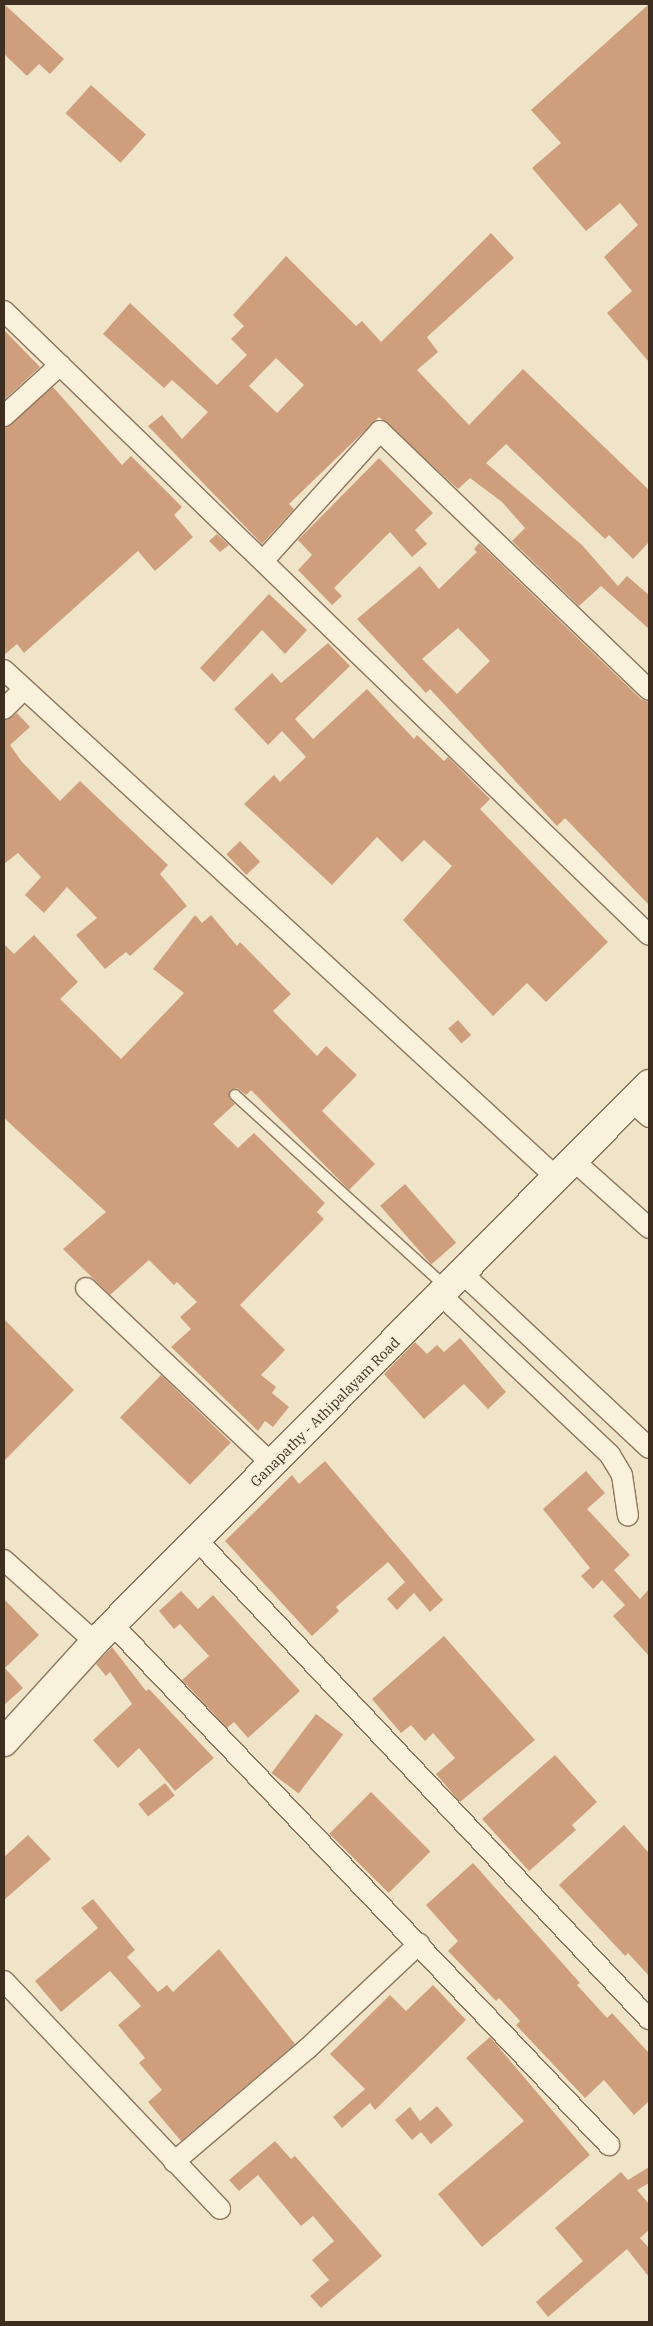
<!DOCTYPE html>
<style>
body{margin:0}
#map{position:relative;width:653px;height:2326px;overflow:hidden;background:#f0e4c8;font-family:"IBM Plex Serif",serif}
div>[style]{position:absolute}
.building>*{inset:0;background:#cf9f7d;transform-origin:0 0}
.roads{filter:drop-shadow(1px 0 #8d765c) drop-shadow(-1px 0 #8d765c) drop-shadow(0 1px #8d765c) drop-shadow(0 -1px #8d765c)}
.lane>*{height:10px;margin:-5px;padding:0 5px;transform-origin:5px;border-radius:5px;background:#faf1dc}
.street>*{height:20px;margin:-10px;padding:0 10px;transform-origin:10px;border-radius:10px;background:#faf1dc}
.secondary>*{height:28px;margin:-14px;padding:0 14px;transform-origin:14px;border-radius:14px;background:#faf1dc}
span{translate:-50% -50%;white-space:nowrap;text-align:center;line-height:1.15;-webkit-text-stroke:4px #f7eed8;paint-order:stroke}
.street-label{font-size:14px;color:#3d2e20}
.frame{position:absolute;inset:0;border:5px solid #3d2e20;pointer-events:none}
</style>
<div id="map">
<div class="building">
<div style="clip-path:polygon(4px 4px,64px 59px,50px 74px,39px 64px,27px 76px,4px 54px)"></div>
<div style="clip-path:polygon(649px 4px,649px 362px,607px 313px,632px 291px,604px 257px,638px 225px,620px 203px,586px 231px,532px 168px,561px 143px,531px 110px)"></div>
<div style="left:91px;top:85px;width:74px;height:38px;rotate:42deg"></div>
<div style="clip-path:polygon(evenodd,491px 233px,514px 258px,427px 337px,438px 352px,417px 370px,469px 425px,523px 369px,649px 490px,649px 542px,633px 559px,609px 535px,605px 539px,506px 444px,486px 463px,582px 545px,618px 586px,627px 576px,649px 595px,649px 629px,601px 586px,579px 606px,512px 541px,525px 528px,502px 502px,470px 478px,458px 489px,379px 417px,289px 504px,294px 509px,262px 544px,148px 426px,162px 415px,182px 439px,208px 412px,172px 380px,164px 388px,103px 334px,130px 303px,217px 385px,247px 355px,231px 339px,244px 326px,233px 315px,286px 256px,356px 326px,362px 321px,381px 342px,491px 233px,276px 358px,304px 385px,277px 413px,249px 386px,276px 358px)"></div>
<div style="clip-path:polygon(4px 330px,40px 367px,4px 400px)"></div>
<div style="clip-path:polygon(53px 387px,122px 465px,131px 456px,182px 507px,174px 515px,193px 537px,155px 571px,138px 551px,24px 653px,17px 644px,4px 655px,4px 428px)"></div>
<div style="clip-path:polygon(379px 458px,433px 513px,415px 530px,427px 544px,412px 557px,390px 532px,334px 588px,342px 596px,332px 605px,298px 570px,312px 555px,298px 540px)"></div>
<div style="clip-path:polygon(217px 534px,229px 545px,220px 552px,209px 541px)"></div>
<div style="clip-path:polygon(evenodd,479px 543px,641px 699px,649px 702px,649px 905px,565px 818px,557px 826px,430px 689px,426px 693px,357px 619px,420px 566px,439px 589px,477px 552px,474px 549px,479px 543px,458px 628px,490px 661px,457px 694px,422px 659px,458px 628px)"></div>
<div style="clip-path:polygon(269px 594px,307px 630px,285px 654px,262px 630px,214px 682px,200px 668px)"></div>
<div style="clip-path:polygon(328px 643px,350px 666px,295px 719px,313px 739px,367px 689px,414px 739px,417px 735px,444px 761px,448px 757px,490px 799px,480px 809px,608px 942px,546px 1002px,527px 983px,493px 1016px,403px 920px,452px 866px,424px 840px,402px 862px,377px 837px,332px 885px,244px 804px,274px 775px,280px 782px,306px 757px,282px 731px,268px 745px,234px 709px,272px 673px,281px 683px)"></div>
<div style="clip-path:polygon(17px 713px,30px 727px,10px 745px,22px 762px,60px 801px,80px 781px,168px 865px,160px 874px,187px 906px,130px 956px,126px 952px,105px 969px,76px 935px,97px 918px,67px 887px,44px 913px,25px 895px,41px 877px,18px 853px,4px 864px,4px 721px)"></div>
<div style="left:240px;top:841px;width:29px;height:19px;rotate:46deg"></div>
<div style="clip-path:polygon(195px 915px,202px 923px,211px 915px,237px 946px,240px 942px,291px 994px,273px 1011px,317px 1056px,326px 1046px,357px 1075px,322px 1111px,375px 1164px,349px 1190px,251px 1090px,246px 1095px,237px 1088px,230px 1090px,229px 1098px,235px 1104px,213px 1124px,238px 1148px,254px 1133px,325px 1203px,317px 1212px,324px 1219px,240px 1305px,285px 1350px,261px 1375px,276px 1387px,272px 1393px,289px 1407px,273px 1427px,265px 1421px,258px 1431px,171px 1347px,191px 1329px,180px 1317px,197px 1302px,177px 1282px,174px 1285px,149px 1260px,110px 1295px,63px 1249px,106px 1212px,4px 1118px,4px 944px,14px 954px,34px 935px,78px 982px,60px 999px,121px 1059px,184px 993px,153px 969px)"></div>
<div style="left:458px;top:1020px;width:20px;height:13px;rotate:49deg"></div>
<div style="left:405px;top:1184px;width:78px;height:33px;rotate:49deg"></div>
<div style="clip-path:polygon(4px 1319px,74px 1390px,4px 1461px)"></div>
<div style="clip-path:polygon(460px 1338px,506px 1392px,488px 1409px,464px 1384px,424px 1419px,384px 1374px,415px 1342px,427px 1354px,437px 1345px,444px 1352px)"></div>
<div style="left:161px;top:1375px;width:97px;height:59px;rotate:44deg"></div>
<div style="clip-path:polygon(325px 1461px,443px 1600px,430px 1612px,414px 1593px,397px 1610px,387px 1599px,405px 1582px,388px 1562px,336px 1607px,339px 1611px,312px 1636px,225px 1541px,292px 1475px,299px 1484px)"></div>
<div style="clip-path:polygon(586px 1471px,605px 1493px,587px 1509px,630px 1555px,614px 1570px,640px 1599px,649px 1589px,649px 1656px,613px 1616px,625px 1605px,602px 1580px,593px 1589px,581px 1576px,590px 1568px,543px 1509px)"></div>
<div style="clip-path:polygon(181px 1591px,198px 1609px,213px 1595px,300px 1691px,248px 1738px,234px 1722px,227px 1728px,182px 1680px,209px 1656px,180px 1624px,174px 1629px,159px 1611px)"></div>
<div style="clip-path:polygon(4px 1599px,39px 1635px,5px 1668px,23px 1688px,4px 1705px)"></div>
<div style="clip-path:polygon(444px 1636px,535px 1740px,460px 1802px,436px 1774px,455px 1758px,433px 1733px,425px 1741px,411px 1725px,401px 1733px,372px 1699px)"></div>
<div style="clip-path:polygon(112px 1647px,146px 1691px,149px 1689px,214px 1758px,175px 1791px,139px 1748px,118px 1768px,93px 1740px,132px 1704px,110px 1672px,106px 1676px,96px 1664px)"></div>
<div style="left:316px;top:1714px;width:34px;height:74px;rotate:37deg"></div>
<div style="clip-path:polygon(555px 1755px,597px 1802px,572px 1825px,576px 1830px,529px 1871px,482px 1819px)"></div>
<div style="left:165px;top:1783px;width:16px;height:34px;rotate:52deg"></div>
<div style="left:371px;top:1792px;width:84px;height:59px;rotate:45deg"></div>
<div style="clip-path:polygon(624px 1825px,649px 1853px,649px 1976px,628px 1953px,625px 1956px,559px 1885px)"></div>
<div style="clip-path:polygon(28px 1835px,51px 1859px,4px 1900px,4px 1857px)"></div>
<div style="clip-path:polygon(473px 1863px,580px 1983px,577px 1985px,607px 2018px,612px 2013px,649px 2053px,649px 2101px,634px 2115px,604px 2080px,585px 2098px,516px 2025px,520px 2021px,499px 1998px,496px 2001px,448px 1951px,458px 1941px,426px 1905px)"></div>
<div style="clip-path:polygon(93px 1899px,135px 1950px,127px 1957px,158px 1992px,167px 1985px,173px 1992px,219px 1949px,295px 2044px,181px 2141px,148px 2102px,162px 2090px,139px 2063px,145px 2058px,118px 2025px,141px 2006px,110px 1971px,61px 2012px,35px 1981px,98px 1928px,81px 1908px)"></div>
<div style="clip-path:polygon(433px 1985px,466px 2020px,375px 2110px,370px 2103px,342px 2128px,333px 2117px,365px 2089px,330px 2054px,390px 1995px,406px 2011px)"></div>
<div style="clip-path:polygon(490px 2037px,590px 2155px,482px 2247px,438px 2194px,524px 2121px,466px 2058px)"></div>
<div style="clip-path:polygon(437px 2106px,453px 2125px,431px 2144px,421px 2132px,412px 2140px,395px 2120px,410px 2107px,420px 2121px)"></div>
<div style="clip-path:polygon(275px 2141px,291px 2159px,295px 2156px,382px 2256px,321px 2308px,310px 2296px,329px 2280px,312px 2260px,334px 2241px,313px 2216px,301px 2226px,258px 2175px,239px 2191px,229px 2180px)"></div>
<div style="clip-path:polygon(649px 2167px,649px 2183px,637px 2190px,649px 2204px,649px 2230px,640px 2238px,649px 2248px,649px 2277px,627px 2249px,548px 2317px,536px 2302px,583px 2261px,555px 2228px,621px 2172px,628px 2180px)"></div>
</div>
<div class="roads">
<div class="lane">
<div style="left:235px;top:1095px;width:287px;rotate:42.3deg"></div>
</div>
<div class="street">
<div style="left:4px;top:311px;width:897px;rotate:44.05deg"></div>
<div style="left:4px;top:416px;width:76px;rotate:-42.3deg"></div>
<div style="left:263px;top:561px;width:175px;rotate:-48deg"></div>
<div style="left:380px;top:431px;width:373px;rotate:43.9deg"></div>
<div style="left:4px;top:670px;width:750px;rotate:42.57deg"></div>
<div style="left:4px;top:709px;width:28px;rotate:-45deg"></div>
<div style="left:632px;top:1102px;width:23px;rotate:41deg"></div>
<div style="left:573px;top:1160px;width:102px;rotate:41.8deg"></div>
<div style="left:462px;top:1273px;width:256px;rotate:43.1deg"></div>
<div style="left:86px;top:1288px;width:257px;rotate:43.4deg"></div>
<div style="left:441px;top:1295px;width:233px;rotate:43.4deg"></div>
<div style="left:610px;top:1455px;width:23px;rotate:59deg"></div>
<div style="left:622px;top:1475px;width:41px;rotate:81.7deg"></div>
<div style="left:197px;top:1540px;width:659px;rotate:46.66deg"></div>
<div style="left:4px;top:1560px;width:122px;rotate:42deg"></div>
<div style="left:113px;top:1625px;width:719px;rotate:46.35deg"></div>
<div style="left:4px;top:1981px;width:314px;rotate:46.5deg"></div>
<div style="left:174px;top:2162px;width:175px;rotate:-40.4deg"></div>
<div style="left:307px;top:2049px;width:154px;rotate:-43.2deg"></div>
</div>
<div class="secondary">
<div style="left:4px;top:1742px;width:135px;rotate:-47.7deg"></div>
<div style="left:95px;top:1642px;width:786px;rotate:-45.21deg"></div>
</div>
</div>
<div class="street-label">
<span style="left:325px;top:1412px;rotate:-45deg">Ganapathy - Athipalayam Road</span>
</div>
<div class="frame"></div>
</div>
